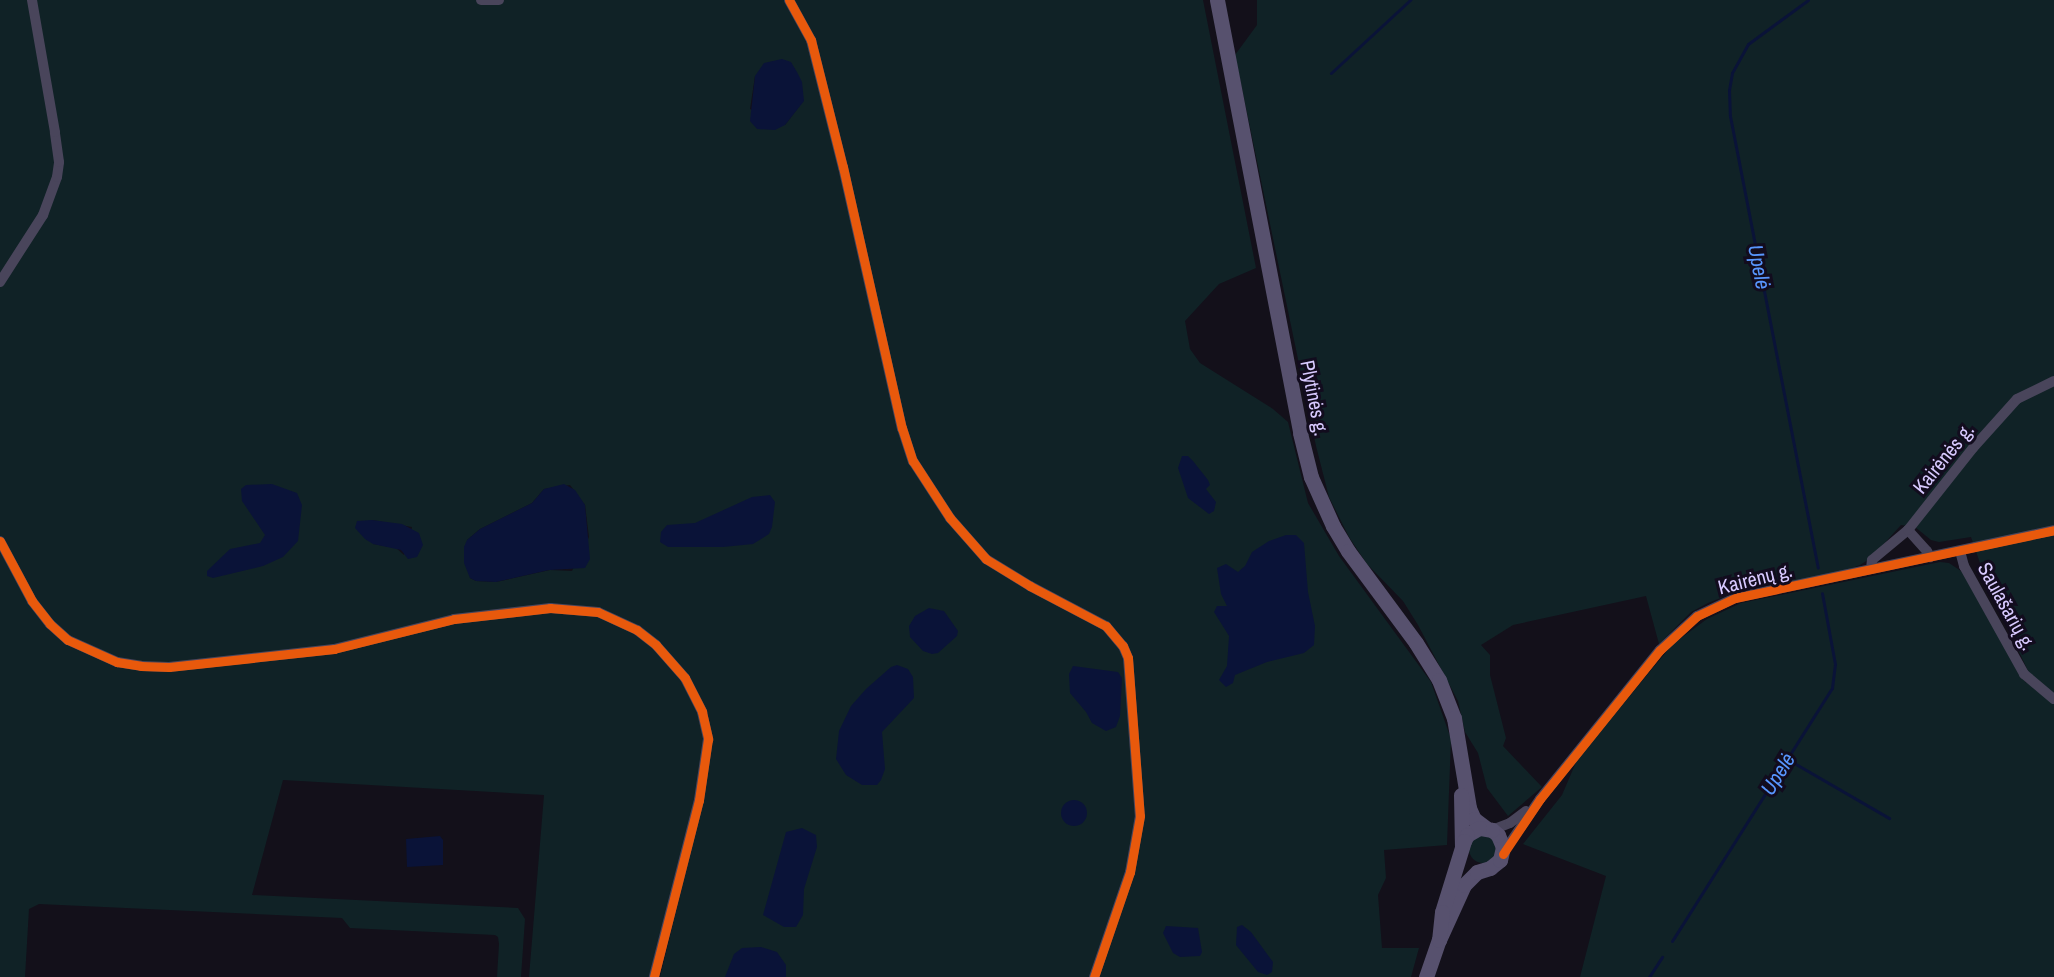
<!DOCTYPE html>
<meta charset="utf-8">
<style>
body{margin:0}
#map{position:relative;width:2054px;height:977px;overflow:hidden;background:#13101a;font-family:"Archivo Narrow",sans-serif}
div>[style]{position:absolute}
.green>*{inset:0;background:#102226}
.round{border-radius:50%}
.water>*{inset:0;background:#0a1338}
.stream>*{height:3px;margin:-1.5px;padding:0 1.5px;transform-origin:1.5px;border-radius:1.5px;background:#0a1338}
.street>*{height:10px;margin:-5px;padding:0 5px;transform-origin:5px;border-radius:5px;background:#49455b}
.secondary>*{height:15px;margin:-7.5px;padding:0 7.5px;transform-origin:7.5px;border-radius:7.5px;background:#57516e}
.cycleway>*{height:9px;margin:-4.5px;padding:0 4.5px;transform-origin:4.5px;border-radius:4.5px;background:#e8590c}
span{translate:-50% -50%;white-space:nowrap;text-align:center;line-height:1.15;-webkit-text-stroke:6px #120c1e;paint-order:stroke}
.street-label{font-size:20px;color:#d8caff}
.water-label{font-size:21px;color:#5896fe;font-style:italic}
</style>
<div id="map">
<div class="green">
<div style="clip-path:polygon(evenodd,0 0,1203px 0,1256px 268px,1219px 284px,1185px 321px,1190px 349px,1200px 363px,1273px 409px,1288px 422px,1308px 503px,1339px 556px,1431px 682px,1451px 739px,1447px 845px,1384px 850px,1386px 878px,1378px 895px,1382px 948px,1419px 948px,1411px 977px,660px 977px,705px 792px,698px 791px,649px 977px,529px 977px,544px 795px,283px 780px,252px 895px,518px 908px,525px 919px,521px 977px,497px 977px,499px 944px,498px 937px,495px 935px,350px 928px,342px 918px,39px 904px,29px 909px,25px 977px,0 977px,0 0,755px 76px,804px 100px,785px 125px,750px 109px,755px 76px,0 0,570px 485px,585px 505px,589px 537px,572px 571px,550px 570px,496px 582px,476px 581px,470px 578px,467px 540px,480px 529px,532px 503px,544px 489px,570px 485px,0 0,372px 520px,412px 527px,404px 555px,396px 548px,373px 544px,372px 520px)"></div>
<div style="clip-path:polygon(1257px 0,2054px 0,2054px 977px,1580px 977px,1606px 876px,1523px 844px,1562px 795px,1577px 760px,1652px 669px,1673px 644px,1707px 619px,1741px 603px,1940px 562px,1949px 563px,1964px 573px,2026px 683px,2030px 675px,1988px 586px,1971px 537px,1939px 542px,1931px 540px,1915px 527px,1901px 525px,1871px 558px,1860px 565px,1845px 571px,1728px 595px,1708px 603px,1691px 612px,1659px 644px,1646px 596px,1513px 625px,1481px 645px,1490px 655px,1490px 675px,1506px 738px,1503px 746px,1542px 787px,1508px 816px,1487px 788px,1478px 753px,1465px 732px,1458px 701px,1418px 625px,1403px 601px,1367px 564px,1349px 537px,1329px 497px,1316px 446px,1235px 55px,1257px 25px)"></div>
<div class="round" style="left:1469px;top:835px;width:28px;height:28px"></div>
</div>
<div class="water">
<div style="clip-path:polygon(782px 59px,791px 62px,797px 72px,802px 82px,804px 101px,785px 125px,775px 130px,757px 129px,750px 121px,755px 76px,764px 63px)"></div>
<div style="clip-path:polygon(1182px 456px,1188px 456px,1193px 461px,1208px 480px,1210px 485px,1206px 489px,1216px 502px,1214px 511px,1209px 514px,1188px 498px,1178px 468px)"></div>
<div style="clip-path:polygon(272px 484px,297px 493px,302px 505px,298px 541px,283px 557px,263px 566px,213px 578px,207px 576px,207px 571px,230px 549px,260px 543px,265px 535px,242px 501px,241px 489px,246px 485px)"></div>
<div style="clip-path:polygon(564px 484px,575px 490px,585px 505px,590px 559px,585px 568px,549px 570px,496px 582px,476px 581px,470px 578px,464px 563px,464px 547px,467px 540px,480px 529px,532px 503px,544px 489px)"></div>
<div style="clip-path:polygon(770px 495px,775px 502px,772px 527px,769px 534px,753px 544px,723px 547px,668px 547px,660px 542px,661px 532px,667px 525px,695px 523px,752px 497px)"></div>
<div style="clip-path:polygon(372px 520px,402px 524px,419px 533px,423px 545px,417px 557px,408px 559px,401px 550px,373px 544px,365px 539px,355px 528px,357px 521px)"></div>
<div style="clip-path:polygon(1286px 535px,1296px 535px,1304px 543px,1308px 592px,1315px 626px,1314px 645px,1304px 653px,1267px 662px,1235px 675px,1233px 683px,1226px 687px,1219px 680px,1227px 666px,1229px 636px,1214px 612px,1217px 606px,1227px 606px,1221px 594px,1217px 568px,1226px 564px,1238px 572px,1245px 566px,1252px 552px,1269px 541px)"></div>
<div style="clip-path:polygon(929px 608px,944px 611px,958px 631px,957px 636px,938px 653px,932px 654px,923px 651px,910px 637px,909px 626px,915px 616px)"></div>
<div style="clip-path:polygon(897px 665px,908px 669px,913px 677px,914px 698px,882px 732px,885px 769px,881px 780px,877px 785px,862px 785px,846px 775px,836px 759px,839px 731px,851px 706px,866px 689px,891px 667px)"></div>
<div style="clip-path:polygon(1073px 666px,1118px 672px,1122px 678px,1120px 716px,1116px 727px,1106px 731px,1092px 723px,1086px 712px,1070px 693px,1069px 674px)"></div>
<div class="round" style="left:1061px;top:800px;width:26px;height:26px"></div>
<div style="clip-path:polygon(802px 828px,816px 835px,817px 847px,804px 889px,803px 915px,796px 927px,784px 927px,763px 915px,786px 832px)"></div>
<div style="clip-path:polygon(440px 836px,443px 840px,443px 865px,407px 867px,406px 839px)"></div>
<div style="clip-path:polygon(1242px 925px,1251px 932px,1273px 962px,1272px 972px,1267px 975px,1258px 972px,1236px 945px,1237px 927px)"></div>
<div style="clip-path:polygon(1166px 926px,1198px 928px,1202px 952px,1200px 956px,1180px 957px,1173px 953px,1163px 933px)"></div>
<div style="clip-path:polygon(761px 947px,777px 952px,786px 965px,786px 977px,725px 977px,734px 954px,742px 948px)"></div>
</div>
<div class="stream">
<div style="left:1808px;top:0;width:74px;rotate:143.7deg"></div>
<div style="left:1748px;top:44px;width:33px;rotate:119deg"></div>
<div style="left:1732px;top:73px;width:17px;rotate:100deg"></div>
<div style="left:1729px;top:90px;width:26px;rotate:88deg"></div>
<div style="left:1730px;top:116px;width:460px;rotate:79deg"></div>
<div style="left:1331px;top:73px;width:108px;rotate:-42.7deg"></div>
<div style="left:1789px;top:757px;width:8px;rotate:50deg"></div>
<div style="left:1794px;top:763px;width:110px;rotate:30.1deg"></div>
<div style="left:1672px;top:941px;width:299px;rotate:-57.7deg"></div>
<div style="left:1832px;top:688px;width:24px;rotate:-83deg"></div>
<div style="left:1835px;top:664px;width:72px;rotate:-100.4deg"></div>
<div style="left:1649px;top:977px;width:24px;rotate:-57deg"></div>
</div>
<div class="street">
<div style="left:481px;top:0;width:18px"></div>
<div style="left:789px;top:0;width:46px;rotate:61.2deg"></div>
<div style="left:811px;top:40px;width:131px;rotate:75.9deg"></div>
<div style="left:843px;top:167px;width:268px;rotate:77.3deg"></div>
<div style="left:902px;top:428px;width:35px;rotate:72deg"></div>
<div style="left:913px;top:461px;width:68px;rotate:57deg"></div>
<div style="left:950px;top:518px;width:55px;rotate:48.7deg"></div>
<div style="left:986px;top:559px;width:52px;rotate:31.5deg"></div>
<div style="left:1030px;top:586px;width:86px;rotate:27.8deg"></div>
<div style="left:1106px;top:626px;width:26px;rotate:50deg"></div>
<div style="left:1123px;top:646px;width:13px;rotate:67deg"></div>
<div style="left:1128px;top:658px;width:158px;rotate:85.7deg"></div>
<div style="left:1140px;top:816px;width:57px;rotate:100.1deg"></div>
<div style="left:1130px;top:872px;width:111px;rotate:108.9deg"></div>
<div style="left:0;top:282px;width:80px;rotate:-57.3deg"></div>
<div style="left:43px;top:215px;width:40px;rotate:-69.8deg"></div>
<div style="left:57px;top:177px;width:15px;rotate:-82deg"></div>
<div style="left:59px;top:162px;width:30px;rotate:-98deg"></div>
<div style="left:55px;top:132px;width:134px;rotate:-99.9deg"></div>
<div style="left:1908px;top:530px;width:28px;rotate:48deg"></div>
<div style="left:1927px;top:551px;width:7px;rotate:63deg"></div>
<div style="left:0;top:541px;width:68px;rotate:61.9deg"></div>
<div style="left:32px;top:601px;width:29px;rotate:52deg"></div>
<div style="left:50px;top:624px;width:24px;rotate:42deg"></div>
<div style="left:68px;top:640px;width:54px;rotate:24.2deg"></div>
<div style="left:117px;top:662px;width:24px;rotate:9deg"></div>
<div style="left:141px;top:666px;width:28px;rotate:2deg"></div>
<div style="left:169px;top:667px;width:166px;rotate:-6.2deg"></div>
<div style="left:334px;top:649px;width:124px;rotate:-14deg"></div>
<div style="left:454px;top:619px;width:97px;rotate:-6.5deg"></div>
<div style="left:550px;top:608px;width:48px;rotate:4.8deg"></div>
<div style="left:598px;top:612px;width:43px;rotate:24.8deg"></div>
<div style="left:637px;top:630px;width:24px;rotate:38deg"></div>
<div style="left:656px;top:645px;width:44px;rotate:48.7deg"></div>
<div style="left:685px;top:678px;width:38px;rotate:63deg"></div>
<div style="left:702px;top:712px;width:28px;rotate:77deg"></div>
<div style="left:708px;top:739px;width:62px;rotate:98.4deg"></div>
<div style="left:699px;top:800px;width:183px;rotate:104.3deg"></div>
<div style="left:1960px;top:551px;width:16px;rotate:75deg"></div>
<div style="left:1964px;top:566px;width:124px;rotate:60.9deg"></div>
<div style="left:2024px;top:674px;width:39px;rotate:40deg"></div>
<div style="left:1871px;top:569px;width:9px;rotate:-84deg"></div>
<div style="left:1872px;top:560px;width:47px;rotate:-39.8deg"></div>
<div style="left:1908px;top:530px;width:105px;rotate:-51.6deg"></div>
<div style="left:1973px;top:448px;width:66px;rotate:-48.1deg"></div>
<div style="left:2017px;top:399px;width:41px;rotate:-25.9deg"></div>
<div style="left:1492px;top:830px;width:19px;rotate:-21deg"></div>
<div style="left:1510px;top:823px;width:20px;rotate:-37deg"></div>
<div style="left:1503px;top:853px;width:65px;rotate:-55.6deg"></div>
<div style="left:1540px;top:799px;width:191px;rotate:-51.2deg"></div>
<div style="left:1660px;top:650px;width:50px;rotate:-42.6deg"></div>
<div style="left:1697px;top:616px;width:42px;rotate:-25.3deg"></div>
<div style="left:1735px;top:598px;width:326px;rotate:-12deg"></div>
</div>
<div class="secondary">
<div style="left:1217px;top:0;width:441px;rotate:79.1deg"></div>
<div style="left:1300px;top:433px;width:45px;rotate:76deg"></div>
<div style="left:1311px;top:477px;width:54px;rotate:65.8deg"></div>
<div style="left:1333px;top:526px;width:29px;rotate:59deg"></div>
<div style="left:1348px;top:551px;width:114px;rotate:53.5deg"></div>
<div style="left:1416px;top:643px;width:44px;rotate:58.1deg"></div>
<div style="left:1439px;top:680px;width:41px;rotate:68.5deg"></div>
<div style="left:1454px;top:718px;width:91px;rotate:80.5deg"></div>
<div style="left:1469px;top:808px;width:12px;rotate:66deg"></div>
<div style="left:1474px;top:819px;width:15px;rotate:37deg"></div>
<div style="left:1461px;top:795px;width:51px;rotate:88.9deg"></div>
<div style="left:1426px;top:977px;width:39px;rotate:-71deg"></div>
<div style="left:1439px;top:940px;width:60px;rotate:-65.6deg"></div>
<div style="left:1464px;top:885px;width:18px;rotate:-45deg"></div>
<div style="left:1477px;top:872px;width:14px;rotate:-17deg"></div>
<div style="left:1490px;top:868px;width:13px;rotate:-39deg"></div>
<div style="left:1500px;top:860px;width:13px;rotate:-77deg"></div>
<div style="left:1503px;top:847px;width:13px;rotate:-113deg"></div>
<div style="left:1498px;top:835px;width:8px;rotate:-140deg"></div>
<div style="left:1492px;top:830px;width:13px;rotate:-171deg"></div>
<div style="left:1479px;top:828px;width:14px;rotate:150deg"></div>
<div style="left:1467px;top:835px;width:7px;rotate:117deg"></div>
<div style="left:1464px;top:841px;width:74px;rotate:107.2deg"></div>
<div style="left:1442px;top:912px;width:28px;rotate:96deg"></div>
</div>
<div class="cycleway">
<div style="left:789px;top:0;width:46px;rotate:61.2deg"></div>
<div style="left:811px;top:40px;width:131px;rotate:75.9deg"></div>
<div style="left:843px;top:167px;width:268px;rotate:77.3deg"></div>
<div style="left:902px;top:428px;width:35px;rotate:72deg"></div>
<div style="left:913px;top:461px;width:68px;rotate:57deg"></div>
<div style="left:950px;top:518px;width:55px;rotate:48.7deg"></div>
<div style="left:986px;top:559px;width:52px;rotate:31.5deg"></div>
<div style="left:1030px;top:586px;width:86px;rotate:27.8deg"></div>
<div style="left:1106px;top:626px;width:26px;rotate:50deg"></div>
<div style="left:1123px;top:646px;width:13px;rotate:67deg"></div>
<div style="left:1128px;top:658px;width:158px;rotate:85.7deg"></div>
<div style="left:1140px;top:816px;width:57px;rotate:100.1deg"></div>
<div style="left:1130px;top:872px;width:111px;rotate:108.9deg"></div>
<div style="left:0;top:541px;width:68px;rotate:61.9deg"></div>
<div style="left:32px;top:601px;width:29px;rotate:52deg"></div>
<div style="left:50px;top:624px;width:24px;rotate:42deg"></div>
<div style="left:68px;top:640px;width:54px;rotate:24.2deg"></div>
<div style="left:117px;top:662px;width:24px;rotate:9deg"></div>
<div style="left:141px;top:666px;width:28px;rotate:2deg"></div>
<div style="left:169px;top:667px;width:166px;rotate:-6.2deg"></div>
<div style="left:334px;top:649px;width:124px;rotate:-14deg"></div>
<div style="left:454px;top:619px;width:97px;rotate:-6.5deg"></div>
<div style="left:550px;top:608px;width:48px;rotate:4.8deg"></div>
<div style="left:598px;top:612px;width:43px;rotate:24.8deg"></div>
<div style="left:637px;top:630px;width:24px;rotate:38deg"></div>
<div style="left:656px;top:645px;width:44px;rotate:48.7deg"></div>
<div style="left:685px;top:678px;width:38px;rotate:63deg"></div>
<div style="left:702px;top:712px;width:28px;rotate:77deg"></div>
<div style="left:708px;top:739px;width:62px;rotate:98.4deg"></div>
<div style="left:699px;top:800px;width:183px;rotate:104.3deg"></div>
<div style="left:1503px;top:854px;width:66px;rotate:-56.1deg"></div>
<div style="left:1540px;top:799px;width:191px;rotate:-51.2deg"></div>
<div style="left:1660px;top:650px;width:50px;rotate:-42.6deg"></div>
<div style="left:1697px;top:616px;width:42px;rotate:-25.3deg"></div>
<div style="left:1735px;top:598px;width:326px;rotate:-12deg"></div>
</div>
<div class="street-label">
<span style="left:1315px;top:398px;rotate:79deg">Plytinės g.</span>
<span style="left:1943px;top:458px;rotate:-51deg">Kairėnės g.</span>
<span style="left:1755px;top:578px;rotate:-14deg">Kairėnų g.</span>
<span style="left:2007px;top:606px;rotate:61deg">Saulašarių g.</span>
</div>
<div class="water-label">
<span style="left:1759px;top:267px;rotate:79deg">Upelė</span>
<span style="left:1778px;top:774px;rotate:-58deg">Upelė</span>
</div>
</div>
